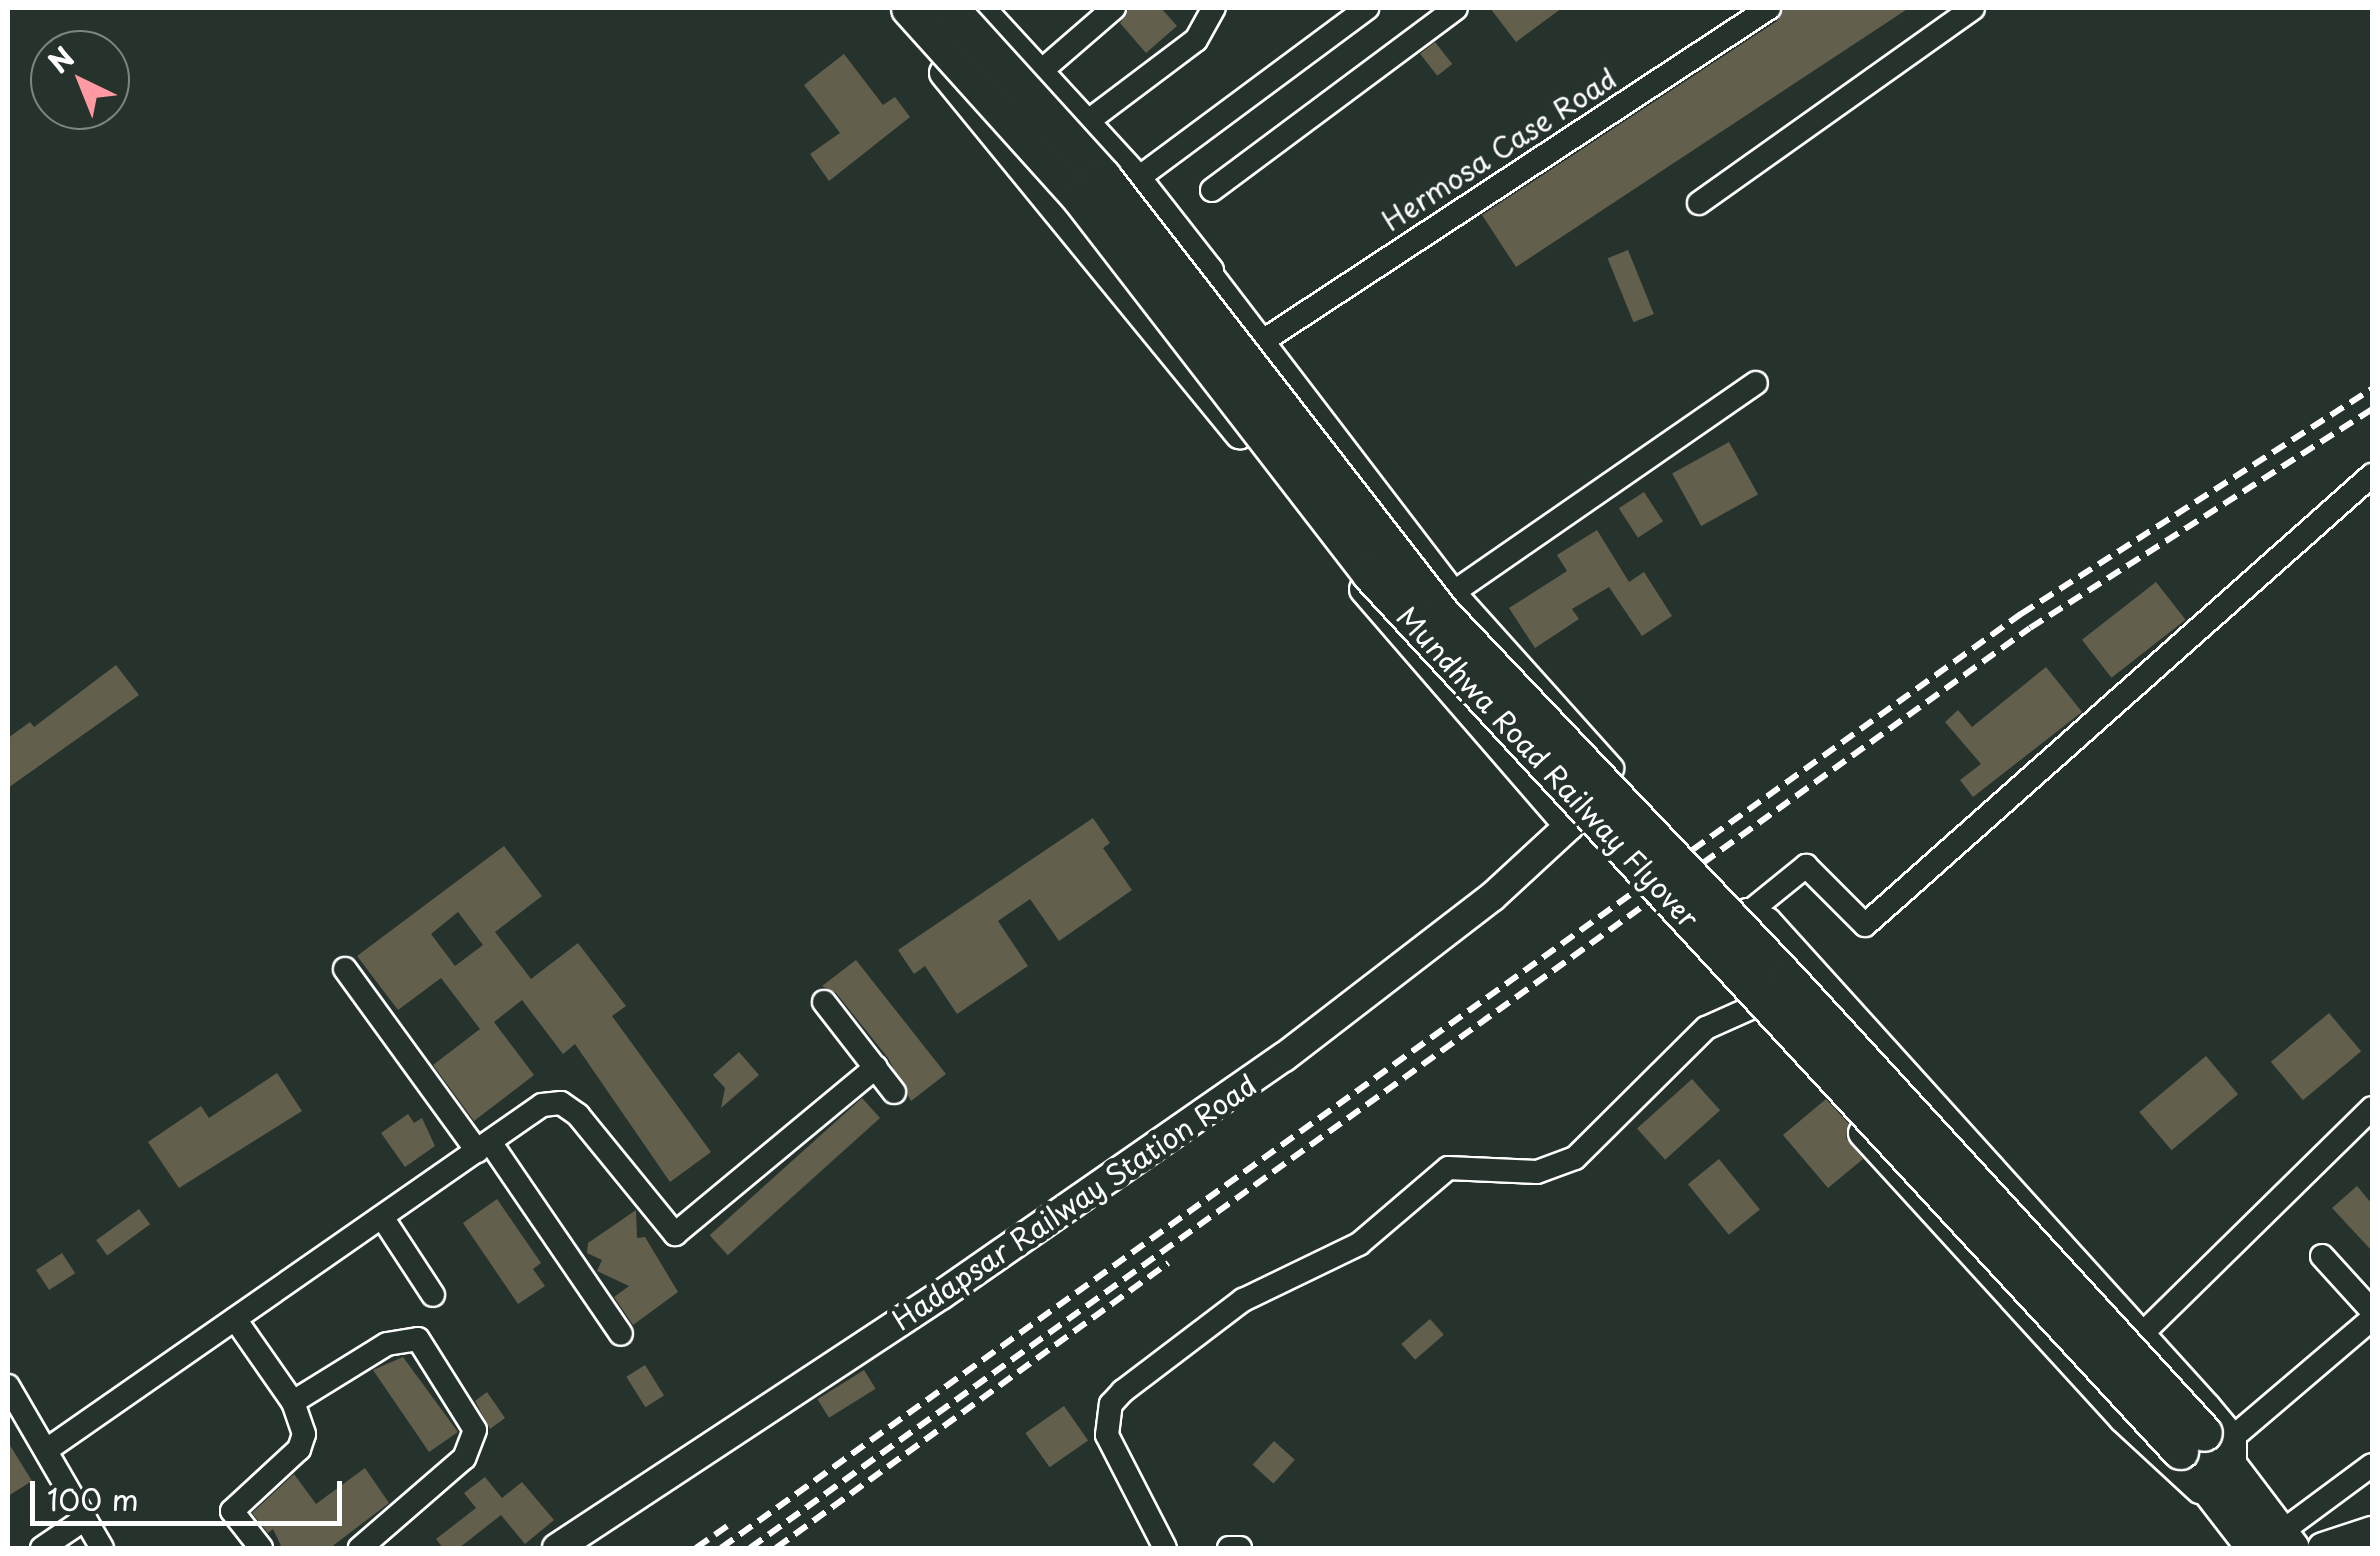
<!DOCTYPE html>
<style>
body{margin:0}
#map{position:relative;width:2380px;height:1556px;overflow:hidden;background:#26332d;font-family:"Playpen Sans",sans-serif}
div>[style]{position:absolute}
.building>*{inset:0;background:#625f4c;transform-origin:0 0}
.roads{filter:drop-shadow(2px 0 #fff) drop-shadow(-2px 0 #fff) drop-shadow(0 2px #fff) drop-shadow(0 -2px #fff)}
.minor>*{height:22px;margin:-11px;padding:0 11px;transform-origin:11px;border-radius:11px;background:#26332d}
.tertiary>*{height:28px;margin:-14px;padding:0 14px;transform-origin:14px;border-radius:14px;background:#26332d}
.secondary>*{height:30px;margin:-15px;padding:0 15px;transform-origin:15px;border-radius:15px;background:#26332d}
.trunk>*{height:35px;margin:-17.5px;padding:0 17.5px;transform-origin:17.5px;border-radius:17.5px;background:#26332d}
.rail>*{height:6px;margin-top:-3px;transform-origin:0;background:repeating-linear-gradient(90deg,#fff 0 15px,transparent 0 23px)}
.bridges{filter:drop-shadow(2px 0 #fff) drop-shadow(-2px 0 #fff) drop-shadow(0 2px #fff) drop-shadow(0 -2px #fff)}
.trunk-bridge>*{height:35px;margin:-17.5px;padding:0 17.5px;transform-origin:17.5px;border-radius:17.5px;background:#26332d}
span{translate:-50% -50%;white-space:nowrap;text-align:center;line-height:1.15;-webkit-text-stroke:10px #26332d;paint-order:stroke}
.street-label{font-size:28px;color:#fff}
.frame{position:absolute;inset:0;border:10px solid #fff;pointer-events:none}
.north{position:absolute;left:30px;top:30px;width:100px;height:100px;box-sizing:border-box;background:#26332d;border:2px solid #7d8581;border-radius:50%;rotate:317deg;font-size:28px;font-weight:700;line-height:40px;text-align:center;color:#fff}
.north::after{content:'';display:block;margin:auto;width:35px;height:45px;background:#ff9aa2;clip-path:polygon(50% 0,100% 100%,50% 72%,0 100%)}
.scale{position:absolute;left:30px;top:1481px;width:312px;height:45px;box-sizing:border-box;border:5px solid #fff;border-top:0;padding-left:12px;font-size:30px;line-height:35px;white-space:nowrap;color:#fff;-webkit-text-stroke:8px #26332d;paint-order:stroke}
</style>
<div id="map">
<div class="building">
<div style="clip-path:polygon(1129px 8px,1161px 8px,1177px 26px,1146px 53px,1120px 23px)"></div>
<div style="clip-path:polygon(1490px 8px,1562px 8px,1516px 42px)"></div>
<div style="clip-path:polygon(1784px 8px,1909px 8px,1516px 267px,1482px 215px,1777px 21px)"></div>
<div style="left:1435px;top:42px;width:28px;height:19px;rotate:52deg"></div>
<div style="clip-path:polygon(844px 54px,883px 105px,895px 97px,910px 117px,829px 181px,810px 154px,840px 133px,804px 85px)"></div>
<div style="left:1628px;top:250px;width:69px;height:22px;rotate:68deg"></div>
<div style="left:1729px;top:442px;width:60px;height:65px;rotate:61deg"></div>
<div style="left:1644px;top:492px;width:35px;height:30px;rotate:57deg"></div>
<div style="clip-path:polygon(1597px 530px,1629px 582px,1644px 572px,1672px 616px,1642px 636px,1609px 587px,1572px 609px,1579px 619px,1535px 648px,1509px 608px,1567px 571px,1557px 555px)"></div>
<div style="left:2156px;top:582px;width:48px;height:94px;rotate:52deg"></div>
<div style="clip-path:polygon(116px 665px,139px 695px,8px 788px,8px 738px,30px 722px,34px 727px)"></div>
<div style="clip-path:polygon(2046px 667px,2082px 712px,1973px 797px,1960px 780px,1981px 764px,1945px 722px,1958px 710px,1972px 727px)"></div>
<div style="clip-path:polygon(1093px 818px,1110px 843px,1103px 848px,1132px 890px,1059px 941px,1030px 899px,998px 921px,1028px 966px,957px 1014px,925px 966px,914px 974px,898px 950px)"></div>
<div style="clip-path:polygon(evenodd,504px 846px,542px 896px,495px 932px,531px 979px,578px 943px,626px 1006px,612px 1016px,711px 1152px,670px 1182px,575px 1044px,563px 1054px,522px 1000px,494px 1022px,534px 1075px,474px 1121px,433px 1065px,480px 1029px,441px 978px,398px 1010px,357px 956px,504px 846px,458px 912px,483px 945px,455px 966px,431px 934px,458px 912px)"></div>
<div style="clip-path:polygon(856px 960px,946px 1074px,911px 1101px,888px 1058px,836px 993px,822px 986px)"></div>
<div style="left:2329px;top:1013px;width:50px;height:76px;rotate:50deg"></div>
<div style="clip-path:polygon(739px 1052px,759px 1075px,721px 1108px,725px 1088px,713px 1075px)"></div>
<div style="left:2206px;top:1056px;width:50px;height:87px;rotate:50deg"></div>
<div style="clip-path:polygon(277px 1073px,302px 1111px,179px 1188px,148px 1142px,201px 1106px,209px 1118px)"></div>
<div style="left:1692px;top:1079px;width:42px;height:74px;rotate:48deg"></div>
<div style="left:862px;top:1098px;width:27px;height:205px;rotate:48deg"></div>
<div style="clip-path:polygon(1826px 1099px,1849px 1124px,1846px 1138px,1863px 1159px,1828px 1188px,1783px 1135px)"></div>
<div style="clip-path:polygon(408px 1114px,414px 1123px,422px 1118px,435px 1146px,405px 1167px,381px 1133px)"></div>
<div style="left:1719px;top:1159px;width:65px;height:40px;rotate:51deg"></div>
<div style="clip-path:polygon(2357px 1186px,2372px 1204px,2372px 1251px,2332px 1208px)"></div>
<div style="clip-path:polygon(497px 1199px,541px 1263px,533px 1269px,545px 1286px,518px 1304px,463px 1223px)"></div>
<div style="left:139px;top:1209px;width:19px;height:53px;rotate:54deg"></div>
<div style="clip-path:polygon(636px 1210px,637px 1238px,645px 1237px,678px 1292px,633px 1325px,614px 1297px,629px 1286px,597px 1271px,602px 1260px,587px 1253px,588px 1243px)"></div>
<div style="left:62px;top:1253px;width:24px;height:31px;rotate:57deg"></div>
<div style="left:1430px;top:1319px;width:21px;height:38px;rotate:49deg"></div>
<div style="clip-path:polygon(403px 1357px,458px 1432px,429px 1452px,373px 1370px)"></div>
<div style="left:645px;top:1365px;width:36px;height:22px;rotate:58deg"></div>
<div style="left:864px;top:1370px;width:22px;height:55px;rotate:58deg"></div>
<div style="clip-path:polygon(487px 1392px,505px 1418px,490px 1429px,475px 1401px)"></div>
<div style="left:1064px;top:1406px;width:42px;height:47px;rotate:55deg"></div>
<div style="left:1274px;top:1441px;width:28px;height:32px;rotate:42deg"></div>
<div style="clip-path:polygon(8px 1442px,32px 1481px,8px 1496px)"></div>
<div style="clip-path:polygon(365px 1468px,389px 1503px,330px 1548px,282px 1548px,273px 1529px,268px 1533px,252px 1513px,294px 1474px,316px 1504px)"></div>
<div style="clip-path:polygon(485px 1477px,502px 1498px,522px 1482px,554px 1520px,525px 1544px,501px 1515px,459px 1548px,443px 1548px,436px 1539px,476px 1508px,464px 1493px)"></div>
</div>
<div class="roads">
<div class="minor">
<div style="left:1040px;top:72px;width:98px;rotate:-40.9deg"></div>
<div style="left:1087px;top:122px;width:136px;rotate:-37deg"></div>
<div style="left:1196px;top:40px;width:37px;rotate:-61deg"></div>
<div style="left:1137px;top:179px;width:287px;rotate:-36.6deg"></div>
<div style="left:1212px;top:190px;width:304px;rotate:-36.7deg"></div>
<div style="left:1699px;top:203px;width:336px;rotate:-35.4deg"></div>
<div style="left:1209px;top:271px;width:404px;rotate:52.6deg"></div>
<div style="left:1454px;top:592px;width:237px;rotate:48.1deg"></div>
<div style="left:1263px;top:341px;width:606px;rotate:-33.35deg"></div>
<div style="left:1454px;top:592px;width:367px;rotate:-34.7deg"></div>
<div style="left:1748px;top:913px;width:75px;rotate:-39deg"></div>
<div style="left:1806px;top:866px;width:83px;rotate:45deg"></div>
<div style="left:1865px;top:925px;width:678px;rotate:-41.59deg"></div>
<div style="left:345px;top:969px;width:225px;rotate:54deg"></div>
<div style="left:824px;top:1002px;width:114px;rotate:52.1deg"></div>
<div style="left:490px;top:1142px;width:232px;rotate:55.7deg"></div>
<div style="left:382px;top:1217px;width:93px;rotate:56.8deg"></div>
<div style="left:2322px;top:1256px;width:74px;rotate:47.7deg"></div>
<div style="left:235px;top:1319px;width:101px;rotate:55.1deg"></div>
<div style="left:293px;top:1402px;width:34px;rotate:71deg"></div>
<div style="left:304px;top:1434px;width:16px;rotate:108deg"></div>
<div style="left:299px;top:1449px;width:91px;rotate:137.2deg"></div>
<div style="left:232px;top:1511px;width:47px;rotate:51.9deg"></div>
<div style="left:2142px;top:1334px;width:322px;rotate:-44.5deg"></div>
<div style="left:8px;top:1386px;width:187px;rotate:59.9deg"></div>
<div style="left:293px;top:1402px;width:110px;rotate:-31.7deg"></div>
<div style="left:387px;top:1344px;width:31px;rotate:-9deg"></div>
<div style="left:418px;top:1339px;width:107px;rotate:57.9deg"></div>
<div style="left:475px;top:1430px;width:30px;rotate:111deg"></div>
<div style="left:464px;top:1458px;width:138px;rotate:139.1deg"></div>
<div style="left:2232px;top:1438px;width:184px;rotate:-40.4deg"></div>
<div style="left:48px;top:1449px;width:602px;rotate:-34.85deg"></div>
<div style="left:542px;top:1105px;width:19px;rotate:-6deg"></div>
<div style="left:561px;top:1103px;width:21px;rotate:35deg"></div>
<div style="left:578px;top:1115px;width:154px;rotate:50.8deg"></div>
<div style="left:675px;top:1234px;width:261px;rotate:-39.7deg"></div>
<div style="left:2280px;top:1533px;width:114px;rotate:-36.5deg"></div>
<div style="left:42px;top:1548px;width:52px;rotate:-34deg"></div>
<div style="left:1165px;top:1548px;width:127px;rotate:-117.2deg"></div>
<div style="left:1107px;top:1435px;width:31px;rotate:-83deg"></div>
<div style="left:1111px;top:1404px;width:18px;rotate:-47deg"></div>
<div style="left:1123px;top:1391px;width:151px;rotate:-37.2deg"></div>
<div style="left:1243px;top:1300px;width:129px;rotate:-25.8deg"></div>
<div style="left:1359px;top:1244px;width:117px;rotate:-40.5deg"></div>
<div style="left:1448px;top:1168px;width:89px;rotate:2.6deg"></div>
<div style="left:1537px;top:1172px;width:40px;rotate:-20.2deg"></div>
<div style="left:1575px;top:1158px;width:185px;rotate:-44.8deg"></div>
<div style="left:1706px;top:1028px;width:49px;rotate:-24deg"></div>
<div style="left:1229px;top:1548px;width:11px"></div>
</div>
<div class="tertiary">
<div style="left:980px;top:8px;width:232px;rotate:47.4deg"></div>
<div style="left:1137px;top:179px;width:117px;rotate:52deg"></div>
<div style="left:1209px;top:271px;width:46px;rotate:142.1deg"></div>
<div style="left:944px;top:73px;width:467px;rotate:50.7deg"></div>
<div style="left:1722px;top:936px;width:35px;rotate:-41deg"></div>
<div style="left:1748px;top:913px;width:21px;rotate:25deg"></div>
<div style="left:1767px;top:922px;width:654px;rotate:47.85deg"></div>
<div style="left:2206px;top:1407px;width:40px;rotate:50deg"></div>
<div style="left:2232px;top:1438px;width:33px;rotate:90deg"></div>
<div style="left:1863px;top:1133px;width:386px;rotate:47.6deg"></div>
<div style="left:2123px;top:1418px;width:105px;rotate:42.7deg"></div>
<div style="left:557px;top:1548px;width:460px;rotate:-33.4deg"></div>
<div style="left:941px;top:1295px;width:417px;rotate:-34.8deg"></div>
<div style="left:1284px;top:1057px;width:262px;rotate:-37.6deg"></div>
<div style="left:1492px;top:897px;width:105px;rotate:-42.7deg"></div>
<div style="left:1569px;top:826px;width:313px;rotate:-130.9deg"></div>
</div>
<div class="secondary">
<div style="left:2323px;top:1548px;width:52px;rotate:-18.1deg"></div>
</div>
<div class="trunk">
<div style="left:2204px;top:1433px;width:144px;rotate:52.9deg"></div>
<div style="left:2180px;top:1451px;width:123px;rotate:52.3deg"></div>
</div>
</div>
<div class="rail">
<div style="left:696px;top:1548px;width:45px;rotate:-35.1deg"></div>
<div style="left:721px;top:1548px;width:1601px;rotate:-35.7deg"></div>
<div style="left:2021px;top:614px;width:417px;rotate:-32.7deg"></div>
<div style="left:750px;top:1548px;width:1576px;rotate:-35.71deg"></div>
<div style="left:2030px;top:628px;width:406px;rotate:-32.6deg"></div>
<div style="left:776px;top:1548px;width:485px;rotate:-36deg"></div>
</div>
<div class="bridges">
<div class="trunk-bridge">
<div style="left:909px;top:8px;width:254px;rotate:48deg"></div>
<div style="left:1079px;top:197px;width:476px;rotate:52.3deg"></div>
<div style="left:1370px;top:574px;width:1194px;rotate:47.27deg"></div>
<div style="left:950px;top:8px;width:228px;rotate:47.8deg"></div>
<div style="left:1103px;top:177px;width:553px;rotate:52.2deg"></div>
<div style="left:1442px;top:614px;width:504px;rotate:46.53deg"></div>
<div style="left:1789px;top:980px;width:614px;rotate:47.51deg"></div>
</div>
</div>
<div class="street-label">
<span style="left:1499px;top:149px;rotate:-33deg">Hermosa Case Road</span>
<span style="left:1548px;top:767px;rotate:47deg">Mundhwa Road Railway Flyover</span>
<span style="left:1074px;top:1202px;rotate:-34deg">Hadapsar Railway Station Road</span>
</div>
<div class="frame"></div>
<div class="north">N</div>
<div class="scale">100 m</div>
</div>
